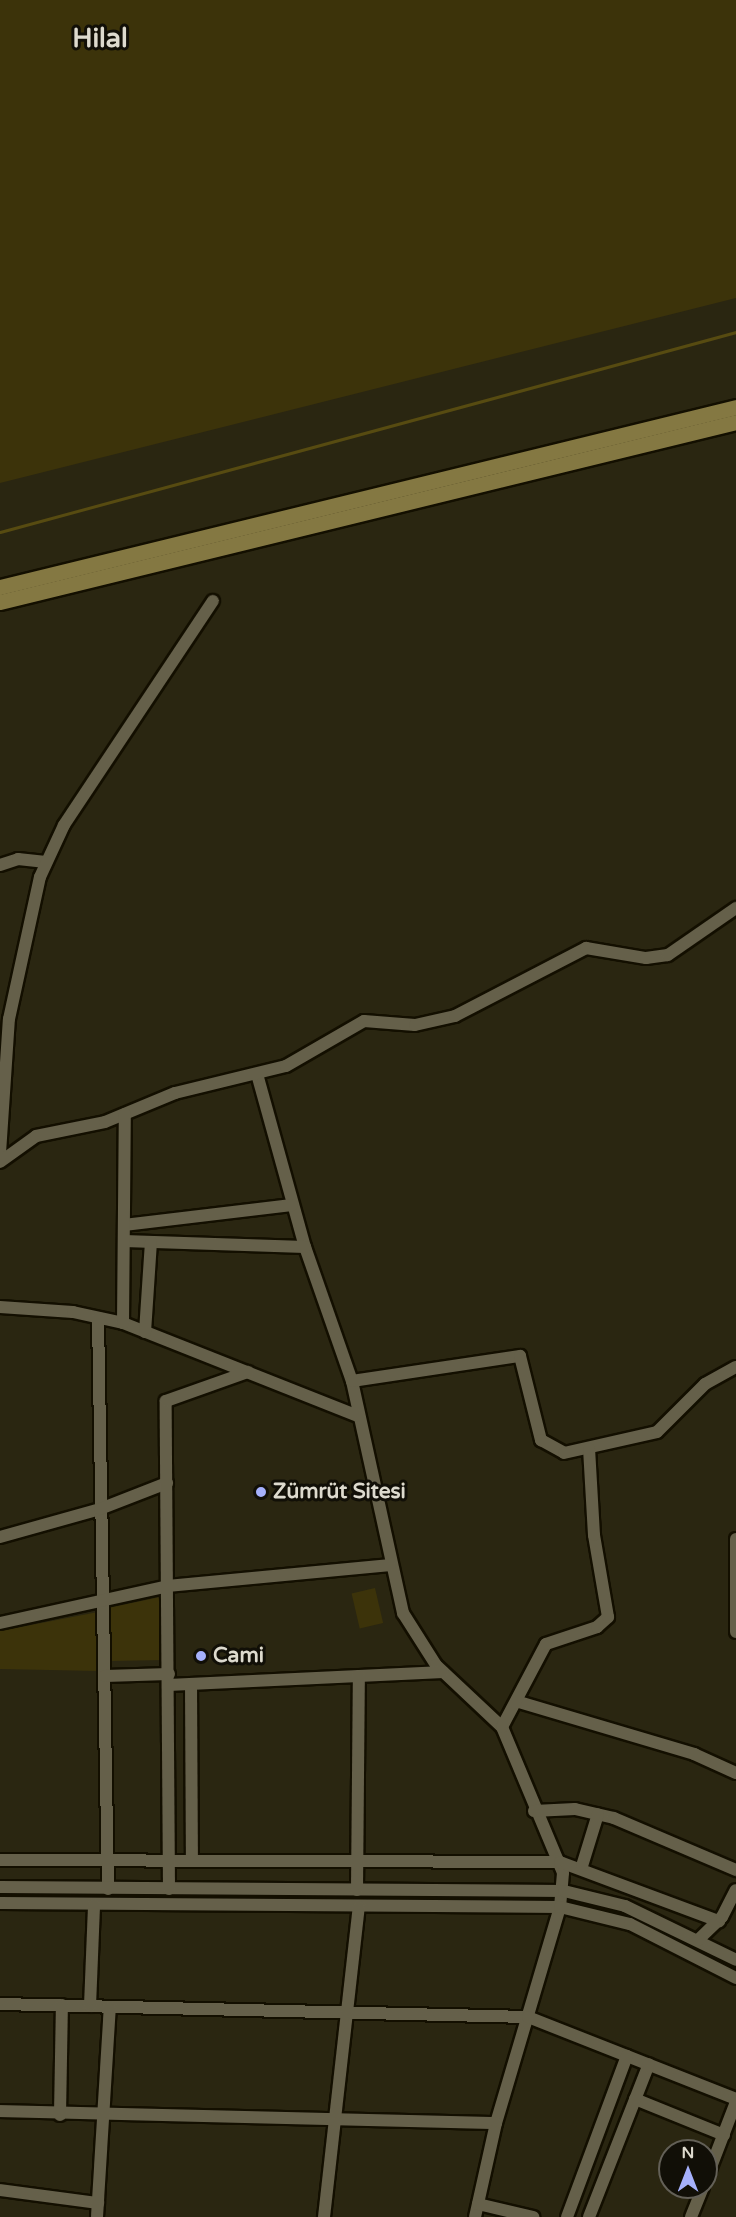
<!DOCTYPE html>
<meta charset="utf-8">
<style>
body{margin:0}
#map{position:relative;width:736px;height:2217px;overflow:hidden;background:#2a2611;font-family:"Varela Round",sans-serif}
div>[style]{position:absolute}
.green>*{inset:0;background:#3c330a;transform-origin:0 0}
.stream>*{height:3px;margin:-1.5px;padding:0 1.5px;transform-origin:1.5px;border-radius:1.5px;background:#574b11}
.roads{filter:drop-shadow(2px 0 #130f00) drop-shadow(-2px 0 #130f00) drop-shadow(0 2px #130f00) drop-shadow(0 -2px #130f00)}
.minor>*{height:12px;margin:-6px;padding:0 6px;transform-origin:6px;border-radius:6px;background:#65604a}
.major>*{height:15px;margin:-7.5px;padding:0 7.5px;transform-origin:7.5px;border-radius:7.5px;background:#847842}
.dots>*{width:16px;height:16px;translate:-50% -50%;box-sizing:border-box;border:3px solid #110f07;border-radius:50%}
span{translate:-50% -50%;white-space:nowrap;text-align:center;line-height:1.15;-webkit-text-stroke:6px #110f07;paint-order:stroke}
.poi-label{font-size:21px;color:#dddace;font-weight:700}
.left{translate:0 -50%;text-align:left}
.district-label{font-size:27px;color:#dddace;font-weight:700}
.north{position:absolute;left:658px;top:2139px;width:60px;height:60px;box-sizing:border-box;background:#110f07;border:2px solid #636057;border-radius:50%;rotate:0deg;font-size:16px;font-weight:700;line-height:24px;text-align:center;color:#dddace}
.north::after{content:'';display:block;margin:auto;width:21px;height:27px;background:#a6b1fc;clip-path:polygon(50% 0,100% 100%,50% 72%,0 100%)}
</style>
<div id="map">
<div class="green">
<div style="clip-path:polygon(0 0,736px 0,736px 298px,0 483px)"></div>
<div style="left:375px;top:1588px;width:36px;height:24px;rotate:77deg"></div>
<div style="clip-path:polygon(160px 1597px,164px 1660px,109px 1661px,108px 1608px)"></div>
<div style="clip-path:polygon(98px 1612px,99px 1671px,0 1669px,0 1631px)"></div>
</div>
<div class="stream">
<div style="left:0;top:532px;width:763px;rotate:-15.2deg"></div>
</div>
<div class="roads">
<div class="minor">
<div style="left:0;top:865px;width:19px;rotate:-18deg"></div>
<div style="left:18px;top:859px;width:28px;rotate:6deg"></div>
<div style="left:257px;top:1074px;width:180px;rotate:74.5deg"></div>
<div style="left:305px;top:1247px;width:142px;rotate:70.7deg"></div>
<div style="left:352px;top:1381px;width:238px;rotate:77.6deg"></div>
<div style="left:403px;top:1613px;width:62px;rotate:57.6deg"></div>
<div style="left:436px;top:1665px;width:91px;rotate:43.2deg"></div>
<div style="left:502px;top:1727px;width:158px;rotate:67.3deg"></div>
<div style="left:563px;top:1873px;width:34px;rotate:95deg"></div>
<div style="left:560px;top:1907px;width:225px;rotate:106.5deg"></div>
<div style="left:496px;top:2123px;width:96px;rotate:102.6deg"></div>
<div style="left:0;top:1153px;width:134px;rotate:-86.2deg"></div>
<div style="left:9px;top:1019px;width:145px;rotate:-77.7deg"></div>
<div style="left:40px;top:877px;width:57px;rotate:-65.2deg"></div>
<div style="left:64px;top:825px;width:269px;rotate:-56.4deg"></div>
<div style="left:0;top:1162px;width:44px;rotate:-35.8deg"></div>
<div style="left:36px;top:1136px;width:70px;rotate:-11.5deg"></div>
<div style="left:105px;top:1122px;width:76px;rotate:-22.5deg"></div>
<div style="left:175px;top:1093px;width:114px;rotate:-13.7deg"></div>
<div style="left:286px;top:1066px;width:90px;rotate:-30deg"></div>
<div style="left:364px;top:1021px;width:51px;rotate:4.5deg"></div>
<div style="left:415px;top:1025px;width:41px;rotate:-12.7deg"></div>
<div style="left:455px;top:1016px;width:148px;rotate:-27.4deg"></div>
<div style="left:586px;top:948px;width:61px;rotate:9.5deg"></div>
<div style="left:646px;top:958px;width:22px;rotate:-8deg"></div>
<div style="left:668px;top:955px;width:83px;rotate:-34.7deg"></div>
<div style="left:124px;top:1225px;width:169px;rotate:-6.8deg"></div>
<div style="left:124px;top:1241px;width:181px;rotate:1.9deg"></div>
<div style="left:0;top:1307px;width:73px;rotate:3.9deg"></div>
<div style="left:73px;top:1312px;width:51px;rotate:12.4deg"></div>
<div style="left:123px;top:1323px;width:253px;rotate:21.6deg"></div>
<div style="left:98px;top:1318px;width:571px;rotate:89deg"></div>
<div style="left:123px;top:1323px;width:209px;rotate:-89.5deg"></div>
<div style="left:145px;top:1332px;width:90px;rotate:-86.2deg"></div>
<div style="left:352px;top:1381px;width:170px;rotate:-8.5deg"></div>
<div style="left:520px;top:1356px;width:87px;rotate:76deg"></div>
<div style="left:541px;top:1440px;width:26px;rotate:29deg"></div>
<div style="left:564px;top:1453px;width:95px;rotate:-12.7deg"></div>
<div style="left:657px;top:1432px;width:68px;rotate:-45deg"></div>
<div style="left:705px;top:1384px;width:35px;rotate:-29deg"></div>
<div style="left:0;top:1537px;width:104px;rotate:-15.6deg"></div>
<div style="left:100px;top:1509px;width:72px;rotate:-21.2deg"></div>
<div style="left:0;top:1623px;width:172px;rotate:-12.4deg"></div>
<div style="left:168px;top:1586px;width:223px;rotate:-5.4deg"></div>
<div style="left:736px;top:1632px;width:93px;rotate:-90deg"></div>
<div style="left:105px;top:1676px;width:64px;rotate:-1.8deg"></div>
<div style="left:191px;top:1684px;width:177px;rotate:89.7deg"></div>
<div style="left:169px;top:1685px;width:274px;rotate:-2.7deg"></div>
<div style="left:519px;top:1702px;width:183px;rotate:16.5deg"></div>
<div style="left:694px;top:1754px;width:46px;rotate:24.3deg"></div>
<div style="left:502px;top:1727px;width:94px;rotate:-62.1deg"></div>
<div style="left:546px;top:1644px;width:54px;rotate:-18.4deg"></div>
<div style="left:597px;top:1627px;width:15px;rotate:-42deg"></div>
<div style="left:608px;top:1617px;width:83px;rotate:-99.7deg"></div>
<div style="left:594px;top:1535px;width:86px;rotate:-93.3deg"></div>
<div style="left:534px;top:1811px;width:41px;rotate:-2.8deg"></div>
<div style="left:575px;top:1809px;width:40px;rotate:13deg"></div>
<div style="left:614px;top:1818px;width:133px;rotate:23.1deg"></div>
<div style="left:0;top:1860px;width:560px;rotate:0.2deg"></div>
<div style="left:560px;top:1862px;width:170px;rotate:20.4deg"></div>
<div style="left:582px;top:1866px;width:54px;rotate:-72.9deg"></div>
<div style="left:0;top:1887px;width:564px;rotate:0.41deg"></div>
<div style="left:564px;top:1891px;width:63px;rotate:13.8deg"></div>
<div style="left:625px;top:1906px;width:123px;rotate:25.9deg"></div>
<div style="left:169px;top:1889px;width:488px;rotate:-90.4deg"></div>
<div style="left:166px;top:1401px;width:87px;rotate:-19.5deg"></div>
<div style="left:357px;top:1890px;width:214px;rotate:-89.5deg"></div>
<div style="left:0;top:1903px;width:560px;rotate:0.41deg"></div>
<div style="left:560px;top:1907px;width:72px;rotate:13.7deg"></div>
<div style="left:630px;top:1924px;width:119px;rotate:27deg"></div>
<div style="left:698px;top:1940px;width:33px;rotate:-44deg"></div>
<div style="left:722px;top:1917px;width:30px;rotate:-63deg"></div>
<div style="left:0;top:2004px;width:528px;rotate:1.41deg"></div>
<div style="left:528px;top:2017px;width:224px;rotate:21.5deg"></div>
<div style="left:90px;top:2006px;width:101px;rotate:-87.7deg"></div>
<div style="left:635px;top:2099px;width:96px;rotate:22deg"></div>
<div style="left:0;top:2111px;width:496px;rotate:1.4deg"></div>
<div style="left:60px;top:2115px;width:110px;rotate:-89deg"></div>
<div style="left:706px;top:2180px;width:84px;rotate:-69deg"></div>
<div style="left:0;top:2190px;width:99px;rotate:7.6deg"></div>
<div style="left:478px;top:2204px;width:57px;rotate:13.3deg"></div>
<div style="left:97px;top:2217px;width:210px;rotate:-86.5deg"></div>
<div style="left:324px;top:2217px;width:312px;rotate:-83.6deg"></div>
<div style="left:567px;top:2217px;width:172px;rotate:-69.6deg"></div>
<div style="left:589px;top:2217px;width:164px;rotate:-68.6deg"></div>
<div style="left:691px;top:2217px;width:32px;rotate:-68deg"></div>
</div>
<div class="major">
<div style="left:0;top:587px;width:758px;rotate:-13.74deg"></div>
<div style="left:0;top:602px;width:758px;rotate:-13.74deg"></div>
</div>
</div>
<div class="dots">
<div style="left:261px;top:1492px;background:#a6b1fc"></div>
<div style="left:201px;top:1656px;background:#a6b1fc"></div>
</div>
<div class="poi-label">
<span class="left" style="left:273px;top:1492px">Zümrüt Sitesi</span>
<span class="left" style="left:213px;top:1656px">Cami</span>
</div>
<div class="district-label">
<span style="left:100px;top:39px">Hilal</span>
</div>
<div class="north">N</div>
</div>
